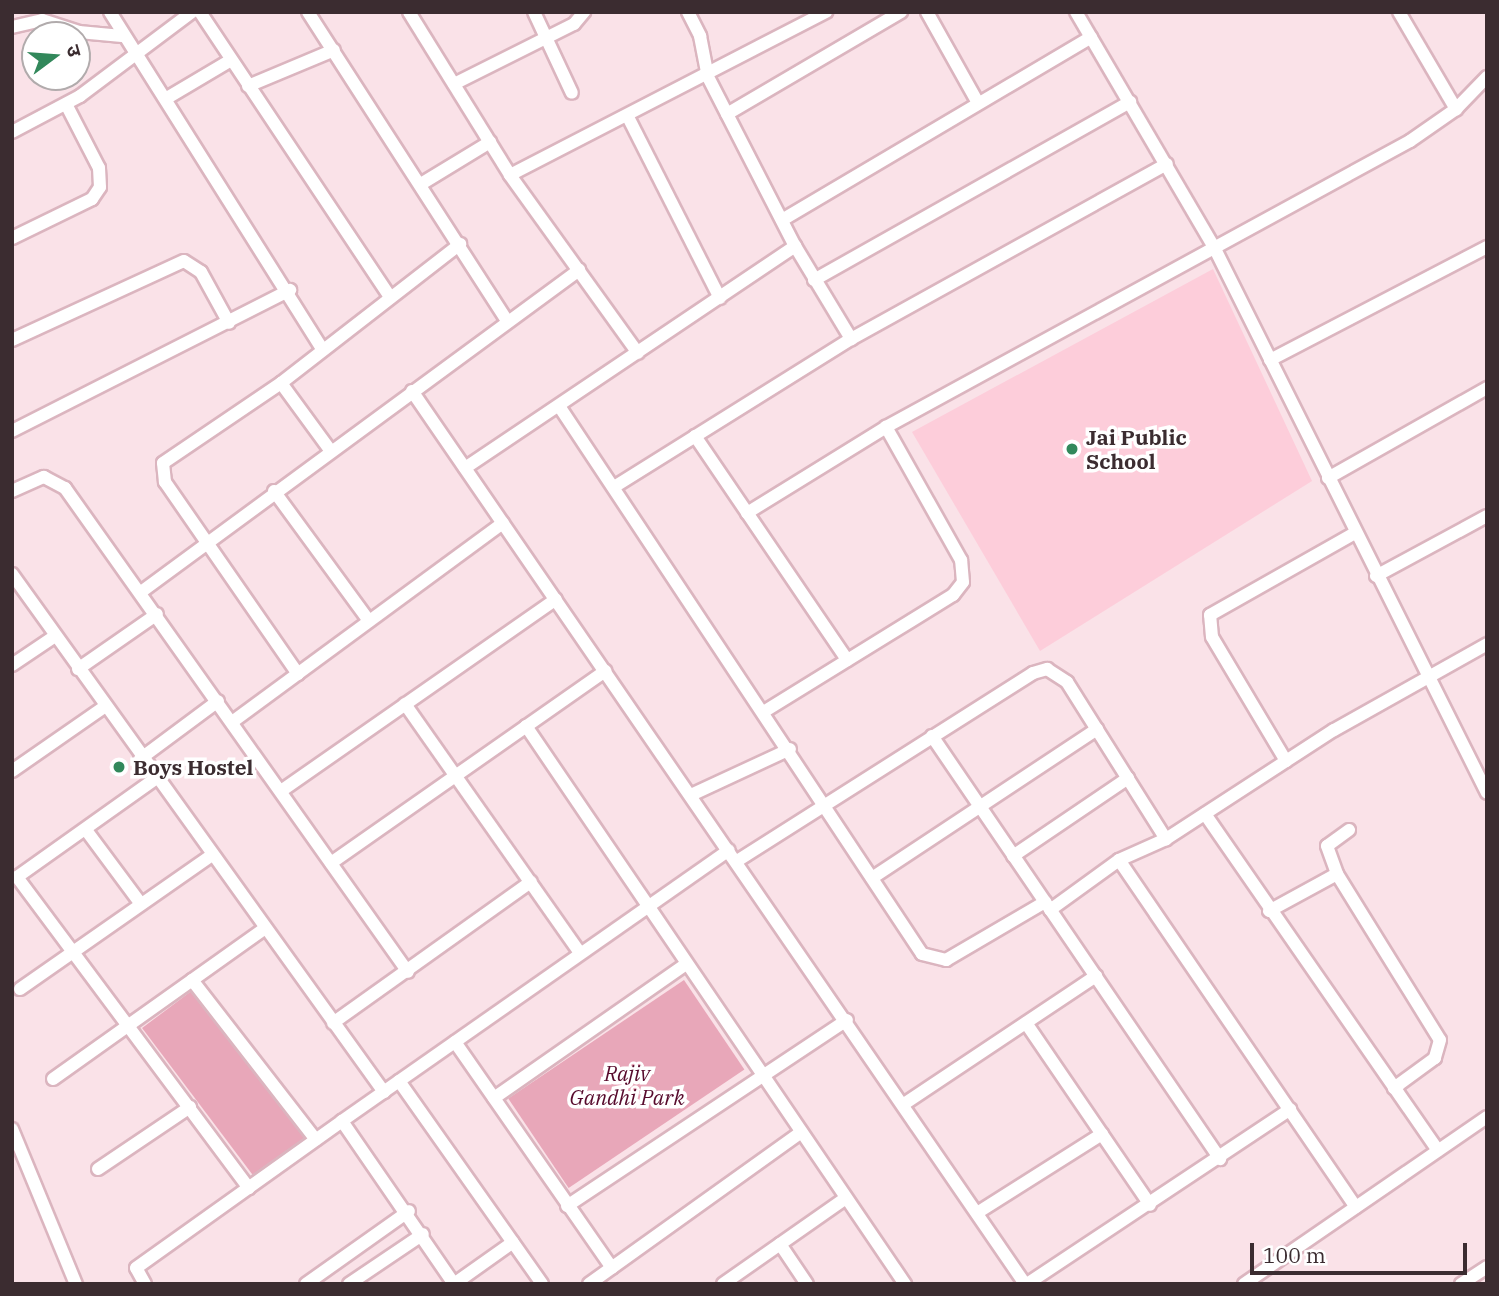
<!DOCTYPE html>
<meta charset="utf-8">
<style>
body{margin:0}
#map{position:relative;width:1499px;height:1296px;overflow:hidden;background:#fae2e8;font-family:"IBM Plex Serif","Noto Sans Devanagari",serif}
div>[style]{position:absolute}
.built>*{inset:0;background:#fdcdda}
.green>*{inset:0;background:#e8a7b9;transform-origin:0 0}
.roads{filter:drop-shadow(2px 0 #dbb5bf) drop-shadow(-2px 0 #dbb5bf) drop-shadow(0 2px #dbb5bf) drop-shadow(0 -2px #dbb5bf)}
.minor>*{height:12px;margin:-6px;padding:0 6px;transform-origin:6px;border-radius:6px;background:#fff}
.dots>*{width:19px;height:19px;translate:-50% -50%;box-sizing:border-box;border:4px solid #fff;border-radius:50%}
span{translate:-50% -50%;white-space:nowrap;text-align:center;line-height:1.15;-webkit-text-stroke:7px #fff;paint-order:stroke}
.poi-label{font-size:21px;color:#3b2c30;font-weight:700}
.left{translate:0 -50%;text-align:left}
.park-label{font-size:21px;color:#570a2c;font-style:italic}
.frame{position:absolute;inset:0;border:14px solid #3b2c30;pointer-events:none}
.north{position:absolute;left:21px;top:21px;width:70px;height:70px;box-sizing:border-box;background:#fff;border:2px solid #b1abac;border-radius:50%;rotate:74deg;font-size:19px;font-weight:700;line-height:28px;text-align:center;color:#3b2c30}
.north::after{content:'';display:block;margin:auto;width:24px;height:32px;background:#32885b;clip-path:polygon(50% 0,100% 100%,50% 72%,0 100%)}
.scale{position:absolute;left:1250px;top:1243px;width:217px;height:32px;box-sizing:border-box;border:4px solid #3b2c30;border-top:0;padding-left:9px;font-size:21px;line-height:24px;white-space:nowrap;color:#3b2c30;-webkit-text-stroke:5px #fff;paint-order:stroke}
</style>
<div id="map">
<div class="built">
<div style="clip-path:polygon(1213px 269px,1312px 481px,1040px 651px,912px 432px)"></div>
</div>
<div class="green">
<div style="left:684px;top:980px;width:108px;height:212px;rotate:56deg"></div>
<div style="left:194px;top:989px;width:188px;height:65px;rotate:53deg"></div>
</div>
<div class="roads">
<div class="minor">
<div style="left:110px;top:12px;width:397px;rotate:57.8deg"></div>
<div style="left:200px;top:12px;width:343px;rotate:56.3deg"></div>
<div style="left:308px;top:12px;width:368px;rotate:57.2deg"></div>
<div style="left:409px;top:12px;width:192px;rotate:58.2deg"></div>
<div style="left:510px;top:175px;width:219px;rotate:54.3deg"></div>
<div style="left:534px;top:12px;width:89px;rotate:64.9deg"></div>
<div style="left:688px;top:12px;width:27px;rotate:63deg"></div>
<div style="left:700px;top:36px;width:42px;rotate:79deg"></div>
<div style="left:708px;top:77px;width:190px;rotate:62.8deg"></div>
<div style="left:795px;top:246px;width:109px;rotate:58.9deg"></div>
<div style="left:927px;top:12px;width:104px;rotate:60.7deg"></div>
<div style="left:1076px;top:12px;width:275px;rotate:59.6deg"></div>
<div style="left:1215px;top:249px;width:608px;rotate:63.43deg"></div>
<div style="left:1399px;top:12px;width:113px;rotate:59.6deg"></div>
<div style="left:12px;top:27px;width:31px;rotate:-13deg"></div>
<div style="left:42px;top:20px;width:39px;rotate:18deg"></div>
<div style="left:79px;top:32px;width:43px;rotate:5.3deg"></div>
<div style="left:454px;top:84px;width:134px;rotate:-26.6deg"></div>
<div style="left:574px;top:24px;width:16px;rotate:-50deg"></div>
<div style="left:248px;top:86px;width:93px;rotate:-22.7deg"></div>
<div style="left:167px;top:98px;width:74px;rotate:-30.7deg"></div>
<div style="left:727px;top:114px;width:202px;rotate:-30.4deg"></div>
<div style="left:628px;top:117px;width:203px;rotate:63.1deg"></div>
<div style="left:12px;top:132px;width:77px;rotate:-27.9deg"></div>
<div style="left:80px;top:96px;width:140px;rotate:-36.9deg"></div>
<div style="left:510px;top:175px;width:356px;rotate:-27.3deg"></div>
<div style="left:421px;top:184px;width:81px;rotate:-31.3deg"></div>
<div style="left:782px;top:220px;width:359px;rotate:-30.6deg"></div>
<div style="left:12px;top:238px;width:89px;rotate:-26deg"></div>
<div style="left:92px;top:199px;width:14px;rotate:-56deg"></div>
<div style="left:100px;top:187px;width:19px;rotate:-93deg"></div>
<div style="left:99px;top:168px;width:72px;rotate:-117.3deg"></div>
<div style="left:814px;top:280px;width:363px;rotate:-29.4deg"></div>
<div style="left:12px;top:340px;width:189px;rotate:-24.7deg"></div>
<div style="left:184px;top:261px;width:20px;rotate:33deg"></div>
<div style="left:201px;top:272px;width:58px;rotate:61.2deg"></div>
<div style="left:1270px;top:360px;width:245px;rotate:-27.5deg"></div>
<div style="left:281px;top:383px;width:83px;rotate:53.8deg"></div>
<div style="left:412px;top:391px;width:1083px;rotate:55.53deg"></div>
<div style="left:559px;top:406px;width:657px;rotate:56.48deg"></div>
<div style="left:922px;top:954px;width:25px;rotate:14deg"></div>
<div style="left:946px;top:960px;width:115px;rotate:-30.4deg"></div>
<div style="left:12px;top:431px;width:312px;rotate:-26.9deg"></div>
<div style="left:695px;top:436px;width:271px;rotate:55.8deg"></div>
<div style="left:465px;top:468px;width:398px;rotate:-33.9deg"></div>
<div style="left:1328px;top:478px;width:183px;rotate:-29.5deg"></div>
<div style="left:614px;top:487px;width:279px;rotate:-32deg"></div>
<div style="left:851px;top:339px;width:361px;rotate:-29deg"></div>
<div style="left:12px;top:491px;width:35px;rotate:-24deg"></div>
<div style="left:44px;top:477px;width:24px;rotate:28deg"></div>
<div style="left:65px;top:488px;width:593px;rotate:54.68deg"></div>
<div style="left:274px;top:491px;width:161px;rotate:53.8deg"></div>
<div style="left:747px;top:513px;width:163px;rotate:-31.7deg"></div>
<div style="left:886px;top:427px;width:597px;rotate:-28.63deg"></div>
<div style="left:1410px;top:141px;width:56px;rotate:-34.8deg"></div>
<div style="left:1456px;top:109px;width:45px;rotate:-45.9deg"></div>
<div style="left:12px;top:574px;width:638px;rotate:54.32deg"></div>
<div style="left:1376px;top:576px;width:126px;rotate:-28.4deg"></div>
<div style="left:141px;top:592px;width:544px;rotate:-36.32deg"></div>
<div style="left:12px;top:665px;width:52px;rotate:-34deg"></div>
<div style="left:78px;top:669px;width:96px;rotate:-34.8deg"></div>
<div style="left:298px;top:674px;width:234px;rotate:-124.7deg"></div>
<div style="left:165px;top:482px;width:19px;rotate:-96deg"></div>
<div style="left:163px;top:463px;width:143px;rotate:-34.1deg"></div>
<div style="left:281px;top:383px;width:227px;rotate:-37.8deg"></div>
<div style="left:405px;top:704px;width:304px;rotate:54.9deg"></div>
<div style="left:765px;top:711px;width:221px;rotate:-31.7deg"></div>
<div style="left:953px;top:595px;width:16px;rotate:-52deg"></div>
<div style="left:963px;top:582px;width:22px;rotate:-95deg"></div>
<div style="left:961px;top:560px;width:153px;rotate:-119.4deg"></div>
<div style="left:232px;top:722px;width:336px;rotate:-36.3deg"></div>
<div style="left:526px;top:726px;width:675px;rotate:55.82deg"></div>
<div style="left:932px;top:736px;width:512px;rotate:55.75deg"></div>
<div style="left:140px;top:759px;width:97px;rotate:-36.6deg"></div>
<div style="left:1286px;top:761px;width:144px;rotate:-120.8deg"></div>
<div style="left:1212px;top:637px;width:22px;rotate:-95deg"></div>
<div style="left:1210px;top:615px;width:167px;rotate:-29.5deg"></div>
<div style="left:12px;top:771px;width:112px;rotate:-34.8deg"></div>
<div style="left:155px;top:779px;width:169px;rotate:144.6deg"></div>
<div style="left:17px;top:877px;width:388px;rotate:53.3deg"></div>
<div style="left:281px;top:791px;width:335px;rotate:-34.9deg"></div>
<div style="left:691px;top:795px;width:109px;rotate:-24.9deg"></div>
<div style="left:1205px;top:814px;width:409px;rotate:55.3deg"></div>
<div style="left:86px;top:830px;width:92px;rotate:53.4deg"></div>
<div style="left:1349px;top:830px;width:27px;rotate:144deg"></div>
<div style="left:1327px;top:846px;width:30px;rotate:70deg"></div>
<div style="left:1337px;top:874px;width:195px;rotate:58.2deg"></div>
<div style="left:1440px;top:1040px;width:19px;rotate:106deg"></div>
<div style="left:1435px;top:1058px;width:51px;rotate:143.8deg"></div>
<div style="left:1013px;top:856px;width:139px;rotate:-34.1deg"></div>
<div style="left:1119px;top:860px;width:420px;rotate:55.7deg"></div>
<div style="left:737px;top:861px;width:351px;rotate:-32.4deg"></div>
<div style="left:1033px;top:673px;width:15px;rotate:-16deg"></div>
<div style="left:1047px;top:669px;width:24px;rotate:33deg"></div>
<div style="left:1067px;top:682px;width:186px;rotate:57.8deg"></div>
<div style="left:331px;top:863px;width:335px;rotate:-35deg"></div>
<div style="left:872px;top:878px;width:270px;rotate:-33.5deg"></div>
<div style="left:1050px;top:910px;width:85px;rotate:-35.9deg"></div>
<div style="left:1119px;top:860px;width:51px;rotate:-24.1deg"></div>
<div style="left:1166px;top:839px;width:200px;rotate:-33deg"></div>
<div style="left:1334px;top:730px;width:176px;rotate:-29.3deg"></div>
<div style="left:1269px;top:911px;width:77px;rotate:-28.6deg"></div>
<div style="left:192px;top:980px;width:202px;rotate:52.2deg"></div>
<div style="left:20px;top:989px;width:233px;rotate:-34.9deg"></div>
<div style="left:333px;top:1023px;width:243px;rotate:-35.5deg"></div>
<div style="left:1026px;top:1023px;width:220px;rotate:55.7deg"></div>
<div style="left:455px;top:1042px;width:275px;rotate:55.2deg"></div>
<div style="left:53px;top:1079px;width:259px;rotate:-35.4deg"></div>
<div style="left:399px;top:1081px;width:248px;rotate:54.8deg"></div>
<div style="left:494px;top:1098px;width:234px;rotate:-34.9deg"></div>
<div style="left:904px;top:1104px;width:231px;rotate:-33.7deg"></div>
<div style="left:12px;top:1129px;width:168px;rotate:67.6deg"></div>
<div style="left:98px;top:1169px;width:111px;rotate:-34deg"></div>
<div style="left:567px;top:1206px;width:336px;rotate:-33.6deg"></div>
<div style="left:977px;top:1213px;width:148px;rotate:-32.3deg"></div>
<div style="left:780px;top:1244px;width:48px;rotate:56deg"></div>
<div style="left:145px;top:1284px;width:18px;rotate:-119deg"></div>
<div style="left:136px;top:1268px;width:253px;rotate:-35.5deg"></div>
<div style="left:306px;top:1284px;width:126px;rotate:-35.3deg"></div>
<div style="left:349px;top:1284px;width:89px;rotate:-34deg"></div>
<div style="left:454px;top:1284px;width:198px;rotate:-124.5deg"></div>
<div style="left:342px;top:1121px;width:472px;rotate:-35deg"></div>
<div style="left:454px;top:1284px;width:72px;rotate:-35.4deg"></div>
<div style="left:589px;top:1284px;width:261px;rotate:-35.6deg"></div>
<div style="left:723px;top:1284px;width:150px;rotate:-35deg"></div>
<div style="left:1027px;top:1284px;width:316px;rotate:-33.6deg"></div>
<div style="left:1244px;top:1284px;width:295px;rotate:-34.5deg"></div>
<div style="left:1461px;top:1284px;width:31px;rotate:-33deg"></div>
</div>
</div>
<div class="dots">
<div style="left:1072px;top:449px;background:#32885b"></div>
<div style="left:119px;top:767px;background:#32885b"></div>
</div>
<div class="poi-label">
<span class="left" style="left:1086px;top:449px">Jai Public<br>School</span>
<span class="left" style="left:133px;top:767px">Boys Hostel</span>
</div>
<div class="park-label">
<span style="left:627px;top:1085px">Rajiv<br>Gandhi Park</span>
</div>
<div class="frame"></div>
<div class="north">उ</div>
<div class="scale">100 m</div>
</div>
